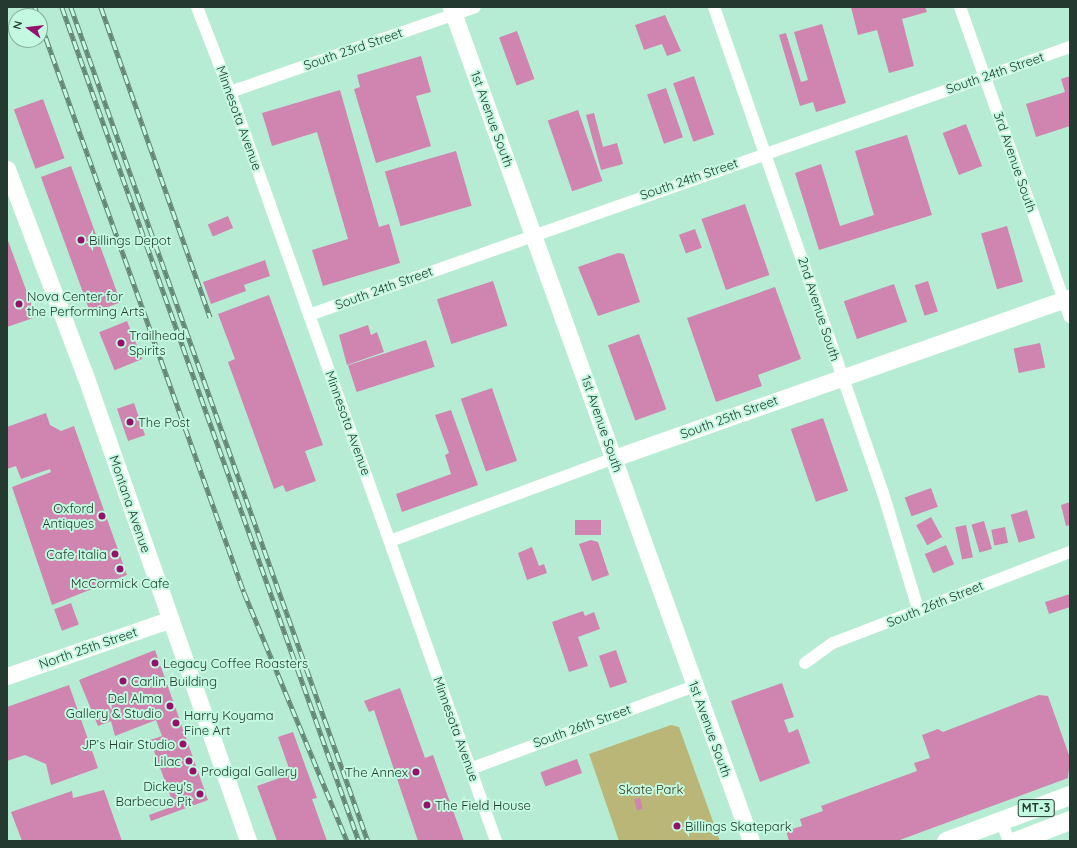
<!DOCTYPE html>
<meta charset="utf-8">
<style>
body{margin:0}
#map{position:relative;width:1077px;height:848px;overflow:hidden;background:#b6ecd3;font-family:Quicksand,sans-serif}
div>[style]{position:absolute}
.green>*{inset:0;background:#bab677}
.building>*{inset:0;background:#cf85af;transform-origin:0 0}
.street>*{height:12px;margin:-6px;padding:0 6px;transform-origin:6px;border-radius:6px;background:#fff}
.secondary>*{height:17px;margin:-8.5px;padding:0 8.5px;transform-origin:8.5px;border-radius:8.5px;background:#fff}
.primary>*{height:19px;margin:-9.5px;padding:0 9.5px;transform-origin:9.5px;border-radius:9.5px;background:#fff}
.rail>*{height:4.5px;margin-top:-2.25px;transform-origin:0;background:repeating-linear-gradient(90deg,#c3f9e0 0 9px,#638676 0 18px);box-sizing:border-box;border-block:1px solid #638676}
.dots>*{width:11px;height:11px;translate:-50% -50%;box-sizing:border-box;border:2px solid #c3f9e0;border-radius:50%}
span{translate:-50% -50%;white-space:nowrap;text-align:center;line-height:1.15;-webkit-text-stroke:4px #c3f9e0;paint-order:stroke}
.shield-label span{padding:1px 3px;background:#c3f9e0;border:1px solid;border-radius:3px;-webkit-text-stroke-width:0}
.shield-label{font-size:12px;color:#243a30;font-weight:700}
.street-label{font-size:13px;color:#243a30}
.poi-label{font-size:13px;color:#243a30}
.left{translate:0 -50%;text-align:left}
.right{translate:-100% -50%;text-align:right}
.park-label{font-size:13px;color:#3c3915}
.frame{position:absolute;inset:0;border:8px solid #243a30;pointer-events:none}
.north{position:absolute;left:8px;top:8px;width:40px;height:40px;box-sizing:border-box;background:#c3f9e0;border:1px solid #83ad9a;border-radius:50%;rotate:285deg;font-size:11px;font-weight:700;line-height:16px;text-align:center;color:#243a30}
.north::after{content:'';display:block;margin:auto;width:14px;height:18px;background:#94126b;clip-path:polygon(50% 0,100% 100%,50% 72%,0 100%)}
</style>
<div id="map">
<div class="green">
<div style="clip-path:polygon(671px 725px,679px 727px,720px 841px,619px 841px,589px 754px)"></div>
</div>
<div class="building">
<div style="clip-path:polygon(851px 7px,925px 7px,927px 12px,902px 19px,914px 66px,889px 73px,877px 30px,858px 35px)"></div>
<div style="clip-path:polygon(665px 15px,681px 51px,667px 56px,662px 44px,644px 50px,635px 25px)"></div>
<div style="clip-path:polygon(822px 24px,846px 103px,816px 112px,813px 102px,800px 106px,779px 35px,786px 33px,801px 82px,808px 80px,794px 32px)"></div>
<div style="left:517px;top:31px;width:51px;height:19px;rotate:70deg"></div>
<div style="clip-path:polygon(421px 56px,431px 92px,416px 96px,431px 146px,376px 163px,354px 89px,360px 87px,357px 75px)"></div>
<div style="left:694px;top:76px;width:62px;height:22px;rotate:71deg"></div>
<div style="clip-path:polygon(1070px 76px,1070px 126px,1036px 137px,1026px 104px,1065px 92px,1061px 79px)"></div>
<div style="left:666px;top:88px;width:52px;height:20px;rotate:71deg"></div>
<div style="clip-path:polygon(340px 90px,379px 227px,389px 224px,400px 263px,323px 286px,312px 250px,348px 239px,317px 132px,272px 146px,262px 113px)"></div>
<div style="left:43px;top:99px;width:63px;height:31px;rotate:70deg"></div>
<div style="left:578px;top:110px;width:75px;height:32px;rotate:71deg"></div>
<div style="clip-path:polygon(594px 113px,603px 147px,617px 143px,623px 164px,601px 170px,586px 115px)"></div>
<div style="left:966px;top:124px;width:45px;height:25px;rotate:69deg"></div>
<div style="clip-path:polygon(907px 135px,932px 215px,819px 250px,795px 173px,821px 164px,840px 226px,874px 215px,855px 151px)"></div>
<div style="left:456px;top:151px;width:57px;height:74px;rotate:74deg"></div>
<div style="left:71px;top:166px;width:145px;height:32px;rotate:70deg"></div>
<div style="left:745px;top:204px;width:75px;height:46px;rotate:71deg"></div>
<div style="left:228px;top:216px;width:13px;height:22px;rotate:67deg"></div>
<div style="left:1007px;top:226px;width:58px;height:27px;rotate:74deg"></div>
<div style="left:695px;top:229px;width:20px;height:17px;rotate:70deg"></div>
<div style="clip-path:polygon(7px 238px,36px 317px,7px 327px)"></div>
<div style="clip-path:polygon(618px 253px,624px 254px,640px 302px,598px 316px,578px 267px)"></div>
<div style="clip-path:polygon(265px 260px,270px 276px,244px 285px,246px 291px,211px 304px,203px 282px)"></div>
<div style="left:493px;top:281px;width:47px;height:59px;rotate:72deg"></div>
<div style="left:928px;top:281px;width:32px;height:14px;rotate:72deg"></div>
<div style="left:894px;top:284px;width:40px;height:53px;rotate:71deg"></div>
<div style="clip-path:polygon(775px 287px,801px 359px,758px 375px,762px 386px,716px 402px,687px 318px)"></div>
<div style="clip-path:polygon(269px 295px,323px 445px,305px 451px,316px 481px,286px 492px,283px 485px,274px 489px,228px 362px,235px 359px,218px 314px)"></div>
<div style="left:127px;top:321px;width:41px;height:30px;rotate:68deg"></div>
<div style="clip-path:polygon(368px 325px,371px 335px,377px 332px,384px 352px,347px 365px,339px 335px)"></div>
<div style="left:639px;top:334px;width:80px;height:33px;rotate:70deg"></div>
<div style="left:426px;top:340px;width:28px;height:82px;rotate:72deg"></div>
<div style="left:1040px;top:343px;width:25px;height:27px;rotate:78deg"></div>
<div style="left:492px;top:388px;width:77px;height:33px;rotate:71deg"></div>
<div style="left:134px;top:403px;width:34px;height:18px;rotate:71deg"></div>
<div style="clip-path:polygon(451px 410px,478px 485px,402px 512px,396px 494px,451px 474px,445px 455px,449px 453px,435px 415px)"></div>
<div style="clip-path:polygon(46px 413px,50px 425px,61px 431px,74px 426px,127px 575px,52px 605px,12px 487px,51px 472px,50px 469px,21px 479px,16px 466px,7px 469px,7px 427px)"></div>
<div style="left:823px;top:418px;width:77px;height:34px;rotate:71deg"></div>
<div style="left:931px;top:488px;width:20px;height:28px;rotate:70deg"></div>
<div style="clip-path:polygon(1070px 502px,1070px 525px,1066px 526px,1061px 505px)"></div>
<div style="left:1027px;top:510px;width:29px;height:17px;rotate:74deg"></div>
<div style="left:931px;top:517px;width:23px;height:17px;rotate:61deg"></div>
<div style="left:575px;top:520px;width:26px;height:15px"></div>
<div style="left:984px;top:521px;width:29px;height:13px;rotate:74deg"></div>
<div style="left:966px;top:525px;width:33px;height:11px;rotate:78deg"></div>
<div style="left:1005px;top:527px;width:16px;height:14px;rotate:79deg"></div>
<div style="clip-path:polygon(591px 540px,598px 542px,609px 575px,592px 581px,579px 544px)"></div>
<div style="left:946px;top:545px;width:21px;height:23px;rotate:67deg"></div>
<div style="clip-path:polygon(532px 547px,539px 566px,544px 564px,547px 573px,527px 580px,518px 553px)"></div>
<div style="clip-path:polygon(1070px 594px,1070px 607px,1049px 614px,1045px 602px)"></div>
<div style="left:71px;top:603px;width:23px;height:18px;rotate:70deg"></div>
<div style="clip-path:polygon(583px 611px,585px 616px,594px 612px,600px 629px,578px 637px,588px 666px,569px 672px,552px 622px)"></div>
<div style="clip-path:polygon(155px 650px,208px 800px,151px 821px,149px 815px,174px 806px,150px 740px,162px 736px,156px 720px,115px 736px,111px 721px,98px 726px,79px 680px)"></div>
<div style="left:616px;top:650px;width:34px;height:18px;rotate:71deg"></div>
<div style="clip-path:polygon(782px 683px,794px 717px,784px 720px,789px 733px,798px 729px,810px 763px,760px 782px,731px 701px)"></div>
<div style="clip-path:polygon(69px 685px,98px 768px,51px 785px,46px 764px,25px 755px,7px 761px,7px 707px)"></div>
<div style="clip-path:polygon(400px 688px,425px 758px,433px 755px,464px 841px,418px 841px,374px 710px,369px 712px,364px 701px)"></div>
<div style="clip-path:polygon(1039px 695px,1048px 696px,1070px 758px,1068px 778px,897px 841px,789px 841px,786px 831px,802px 826px,800px 819px,823px 811px,821px 806px,917px 771px,914px 763px,930px 758px,922px 735px,938px 729px,943px 732px)"></div>
<div style="clip-path:polygon(293px 732px,317px 798px,312px 799px,327px 841px,277px 841px,257px 786px,291px 774px,278px 737px)"></div>
<div style="left:577px;top:759px;width:15px;height:39px;rotate:70deg"></div>
<div style="clip-path:polygon(104px 790px,122px 841px,22px 841px,11px 812px,72px 791px,73px 798px)"></div>
<div style="left:640px;top:798px;width:11px;height:6px;rotate:75deg"></div>
</div>
<div class="street">
<div style="left:197px;top:7px;width:91px;rotate:68.8deg"></div>
<div style="left:230px;top:92px;width:795px;rotate:70.45deg"></div>
<div style="left:714px;top:7px;width:515px;rotate:70.83deg"></div>
<div style="left:883px;top:493px;width:124px;rotate:73.2deg"></div>
<div style="left:960px;top:7px;width:329px;rotate:70.5deg"></div>
<div style="left:230px;top:92px;width:259px;rotate:-19.1deg"></div>
<div style="left:309px;top:315px;width:807px;rotate:-19.4deg"></div>
<div style="left:390px;top:541px;width:239px;rotate:-20.3deg"></div>
<div style="left:805px;top:663px;width:34px;rotate:-36deg"></div>
<div style="left:833px;top:643px;width:254px;rotate:-21deg"></div>
<div style="left:470px;top:769px;width:239px;rotate:-20.3deg"></div>
<div style="left:1001px;top:821px;width:22px;rotate:68deg"></div>
</div>
<div class="secondary">
<div style="left:451px;top:7px;width:886px;rotate:70.22deg"></div>
<div style="left:7px;top:169px;width:220px;rotate:69.3deg"></div>
<div style="left:85px;top:375px;width:494px;rotate:70.7deg"></div>
<div style="left:614px;top:458px;width:484px;rotate:-19.4deg"></div>
<div style="left:7px;top:676px;width:171px;rotate:-19.1deg"></div>
</div>
<div class="primary">
<div style="left:946px;top:841px;width:132px;rotate:-20.4deg"></div>
<div style="left:1015px;top:841px;width:59px;rotate:-20.9deg"></div>
</div>
<div class="rail">
<div style="left:35px;top:7px;width:9px;rotate:72deg"></div>
<div style="left:62px;top:7px;width:885px;rotate:70.4deg"></div>
<div style="left:71px;top:7px;width:885px;rotate:70.4deg"></div>
<div style="left:101px;top:7px;width:329px;rotate:70.6deg"></div>
<div style="left:40px;top:21px;width:606px;rotate:70.34deg"></div>
<div style="left:244px;top:592px;width:269px;rotate:67.5deg"></div>
</div>
<div class="dots">
<div style="left:81px;top:240px;background:#94126b"></div>
<div style="left:19px;top:304px;background:#94126b"></div>
<div style="left:121px;top:343px;background:#94126b"></div>
<div style="left:130px;top:422px;background:#94126b"></div>
<div style="left:102px;top:516px;background:#94126b"></div>
<div style="left:115px;top:554px;background:#94126b"></div>
<div style="left:120px;top:569px;background:#94126b"></div>
<div style="left:155px;top:663px;background:#94126b"></div>
<div style="left:123px;top:681px;background:#94126b"></div>
<div style="left:170px;top:706px;background:#94126b"></div>
<div style="left:176px;top:723px;background:#94126b"></div>
<div style="left:183px;top:744px;background:#94126b"></div>
<div style="left:189px;top:761px;background:#94126b"></div>
<div style="left:193px;top:771px;background:#94126b"></div>
<div style="left:416px;top:772px;background:#94126b"></div>
<div style="left:200px;top:794px;background:#94126b"></div>
<div style="left:427px;top:805px;background:#94126b"></div>
<div style="left:677px;top:826px;background:#94126b"></div>
</div>
<div class="shield-label">
<span style="left:1036px;top:808px">MT-3</span>
</div>
<div class="street-label">
<span style="left:353px;top:49px;rotate:-19deg">South 23rd Street</span>
<span style="left:995px;top:73px;rotate:-19deg">South 24th Street</span>
<span style="left:239px;top:118px;rotate:70deg">Minnesota Avenue</span>
<span style="left:492px;top:119px;rotate:70deg">1st Avenue South</span>
<span style="left:1015px;top:162px;rotate:71deg">3rd Avenue South</span>
<span style="left:689px;top:179px;rotate:-19deg">South 24th Street</span>
<span style="left:384px;top:288px;rotate:-20deg">South 24th Street</span>
<span style="left:819px;top:309px;rotate:72deg">2nd Avenue South</span>
<span style="left:729px;top:417px;rotate:-20deg">South 25th Street</span>
<span style="left:348px;top:423px;rotate:70deg">Minnesota Avenue</span>
<span style="left:602px;top:424px;rotate:71deg">1st Avenue South</span>
<span style="left:130px;top:504px;rotate:71deg">Montana Avenue</span>
<span style="left:935px;top:604px;rotate:-22deg">South 26th Street</span>
<span style="left:88px;top:648px;rotate:-19deg">North 25th Street</span>
<span style="left:582px;top:726px;rotate:-20deg">South 26th Street</span>
<span style="left:456px;top:729px;rotate:70deg">Minnesota Avenue</span>
<span style="left:710px;top:729px;rotate:70deg">1st Avenue South</span>
</div>
<div class="poi-label">
<span class="left" style="left:89px;top:240px">Billings Depot</span>
<span class="left" style="left:27px;top:304px">Nova Center for<br>the Performing Arts</span>
<span class="left" style="left:129px;top:343px">Trailhead<br>Spirits</span>
<span class="left" style="left:138px;top:422px">The Post</span>
<span class="right" style="left:94px;top:516px">Oxford<br>Antiques</span>
<span class="right" style="left:107px;top:554px">Cafe Italia</span>
<span style="left:120px;top:583px">McCormick Cafe</span>
<span class="left" style="left:163px;top:663px">Legacy Coffee Roasters</span>
<span class="left" style="left:131px;top:681px">Carlin Building</span>
<span class="right" style="left:162px;top:706px">Del Alma<br>Gallery &amp; Studio</span>
<span class="left" style="left:184px;top:723px">Harry Koyama<br>Fine Art</span>
<span class="right" style="left:175px;top:744px">JP’s Hair Studio</span>
<span class="right" style="left:181px;top:761px">Lilac</span>
<span class="left" style="left:201px;top:771px">Prodigal Gallery</span>
<span class="right" style="left:408px;top:772px">The Annex</span>
<span class="right" style="left:192px;top:794px">Dickey's<br>Barbecue Pit</span>
<span class="left" style="left:435px;top:805px">The Field House</span>
<span class="left" style="left:685px;top:826px">Billings Skatepark</span>
</div>
<div class="park-label">
<span style="left:651px;top:789px">Skate Park</span>
</div>
<div class="frame"></div>
<div class="north">N</div>
</div>
